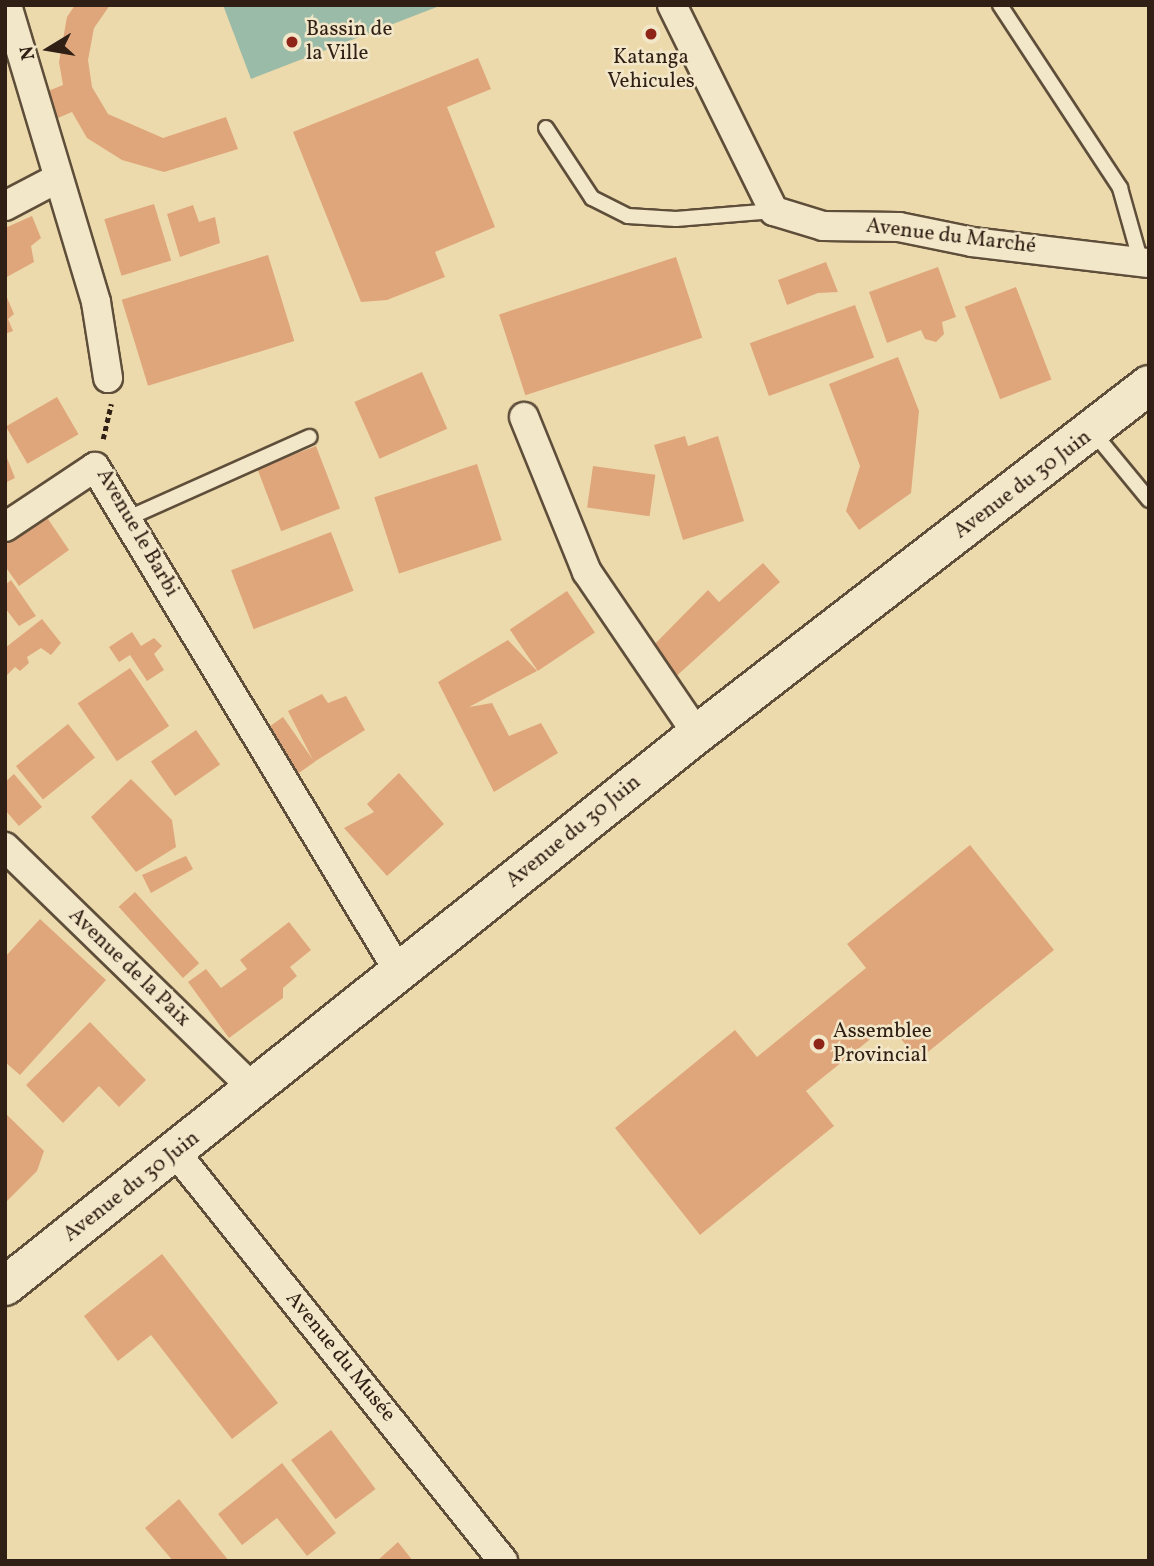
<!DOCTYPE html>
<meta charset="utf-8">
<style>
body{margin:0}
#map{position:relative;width:1154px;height:1566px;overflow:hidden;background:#eddaac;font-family:Vollkorn,serif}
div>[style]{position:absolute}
.water>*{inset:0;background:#9abba7}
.building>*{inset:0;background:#dfa67b;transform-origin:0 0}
.path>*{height:4.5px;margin-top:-2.25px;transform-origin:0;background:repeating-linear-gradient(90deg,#2f1f14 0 5px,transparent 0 8.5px)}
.roads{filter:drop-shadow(2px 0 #5e4e3a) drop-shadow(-2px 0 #5e4e3a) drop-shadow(0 2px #5e4e3a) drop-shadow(0 -2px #5e4e3a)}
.lane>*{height:14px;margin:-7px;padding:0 7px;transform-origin:7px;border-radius:7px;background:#f3e7c9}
.street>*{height:28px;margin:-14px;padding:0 14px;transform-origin:14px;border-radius:14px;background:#f3e7c9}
.secondary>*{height:38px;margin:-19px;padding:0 19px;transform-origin:19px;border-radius:19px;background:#f3e7c9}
.dots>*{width:19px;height:19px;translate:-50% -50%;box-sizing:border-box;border:4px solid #f3e7c9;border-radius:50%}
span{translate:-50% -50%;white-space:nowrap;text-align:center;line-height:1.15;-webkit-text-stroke:5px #f3e7c9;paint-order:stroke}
.poi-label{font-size:21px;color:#2f1f14}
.left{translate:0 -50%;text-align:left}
.street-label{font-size:21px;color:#2f1f14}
.frame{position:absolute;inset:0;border:7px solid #2f1f14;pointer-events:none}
.north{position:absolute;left:14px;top:14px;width:70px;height:70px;-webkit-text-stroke:5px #f3e7c9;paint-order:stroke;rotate:259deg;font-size:19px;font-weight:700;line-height:28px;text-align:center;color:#2f1f14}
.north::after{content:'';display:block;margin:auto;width:24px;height:32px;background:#2f1f14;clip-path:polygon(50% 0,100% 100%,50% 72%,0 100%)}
</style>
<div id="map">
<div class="water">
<div style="clip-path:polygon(223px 5px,442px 5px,251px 79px)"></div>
</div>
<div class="building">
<div style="clip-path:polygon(75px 5px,110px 5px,94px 28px,88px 60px,92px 87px,108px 114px,163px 138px,226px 117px,238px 149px,164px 172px,122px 160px,87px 138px,72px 112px,53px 120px,43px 93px,63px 85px,59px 62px,67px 17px)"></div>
<div style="clip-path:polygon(478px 58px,491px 89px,447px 107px,495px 227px,435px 252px,445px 277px,387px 300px,361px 302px,293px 132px)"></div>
<div style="left:154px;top:204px;width:59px;height:52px;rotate:73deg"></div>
<div style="clip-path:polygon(193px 205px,199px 222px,215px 217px,220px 243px,180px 257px,167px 214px)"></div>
<div style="clip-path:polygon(32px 216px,41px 238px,31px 246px,34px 262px,5px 278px,5px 228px)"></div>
<div style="left:268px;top:255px;width:90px;height:153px;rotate:73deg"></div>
<div style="left:676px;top:257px;width:85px;height:186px;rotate:72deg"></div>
<div style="clip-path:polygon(826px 262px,838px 292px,818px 293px,787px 305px,778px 280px)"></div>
<div style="clip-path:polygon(938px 267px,956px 317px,942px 322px,944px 334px,936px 342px,925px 339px,921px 330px,887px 343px,869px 292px)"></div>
<div style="left:1016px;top:287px;width:99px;height:55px;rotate:69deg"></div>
<div style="clip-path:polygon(5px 293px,14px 314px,8px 319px,13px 331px,5px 334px)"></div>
<div style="left:855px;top:305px;width:56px;height:112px;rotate:70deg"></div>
<div style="clip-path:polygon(898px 357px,919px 411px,911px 493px,859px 530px,846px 511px,860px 466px,829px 384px)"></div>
<div style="left:422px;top:372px;width:62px;height:74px;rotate:66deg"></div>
<div style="left:57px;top:397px;width:43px;height:59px;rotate:60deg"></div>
<div style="clip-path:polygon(685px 436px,688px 446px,718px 436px,744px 521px,683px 540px,654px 445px)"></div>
<div style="left:316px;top:446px;width:67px;height:63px;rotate:69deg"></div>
<div style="clip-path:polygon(5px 453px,15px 478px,5px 483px)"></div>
<div style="left:477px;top:464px;width:80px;height:108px;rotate:72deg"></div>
<div style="left:593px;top:466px;width:63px;height:42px;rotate:8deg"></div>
<div style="clip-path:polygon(46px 516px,69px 550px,19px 586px,5px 566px,5px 545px)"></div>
<div style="left:331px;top:532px;width:63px;height:107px;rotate:69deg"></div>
<div style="clip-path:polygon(763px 563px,780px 582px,671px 681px,646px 653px,708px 590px,719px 602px)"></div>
<div style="clip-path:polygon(11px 580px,36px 616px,19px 626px,5px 608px,5px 585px)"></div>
<div style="left:567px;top:591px;width:50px;height:69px;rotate:56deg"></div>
<div style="clip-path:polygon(42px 619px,61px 643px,51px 655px,41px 648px,27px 657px,29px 663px,20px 671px,15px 667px,5px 677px,5px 648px)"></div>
<div style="clip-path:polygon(132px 632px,141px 646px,154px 638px,162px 646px,154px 654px,164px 670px,147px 681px,130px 655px,119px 662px,109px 647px)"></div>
<div style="clip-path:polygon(508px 640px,537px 671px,469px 707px,492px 703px,509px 736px,541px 723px,558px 753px,494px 792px,438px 682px)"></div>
<div style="left:130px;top:668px;width:70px;height:63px;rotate:56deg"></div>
<div style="clip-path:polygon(322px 694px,328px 703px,346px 696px,365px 730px,314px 762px,288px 711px)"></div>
<div style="left:283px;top:717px;width:55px;height:20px;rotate:55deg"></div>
<div style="left:68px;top:724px;width:43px;height:67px;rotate:51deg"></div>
<div style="left:196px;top:730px;width:42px;height:55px;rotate:55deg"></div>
<div style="clip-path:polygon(399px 773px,444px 824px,387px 876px,344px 828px,374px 812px,367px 804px)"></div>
<div style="clip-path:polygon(14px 774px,42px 807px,19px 826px,5px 810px,5px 782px)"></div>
<div style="clip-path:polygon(131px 779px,172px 820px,176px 847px,136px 872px,91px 817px)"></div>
<div style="clip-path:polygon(970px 845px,1054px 950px,918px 1060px,889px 1024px,806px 1091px,834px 1126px,700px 1235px,615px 1128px,735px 1030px,757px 1057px,866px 968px,847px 944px)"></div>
<div style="clip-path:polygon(186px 856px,193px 869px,151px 893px,142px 875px)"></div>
<div style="left:135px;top:892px;width:96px;height:22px;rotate:48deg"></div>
<div style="clip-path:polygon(40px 919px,106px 980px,20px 1075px,5px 1062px,5px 957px)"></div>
<div style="clip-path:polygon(289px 922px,311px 950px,290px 967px,297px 976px,283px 988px,283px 998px,229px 1038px,188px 982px,206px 969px,221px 988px,247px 969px,240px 960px)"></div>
<div style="clip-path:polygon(90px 1022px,146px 1080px,119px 1107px,99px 1086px,63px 1123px,26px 1085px)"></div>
<div style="clip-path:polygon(5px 1113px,44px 1151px,37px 1171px,5px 1203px)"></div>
<div style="clip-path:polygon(162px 1254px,278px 1403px,232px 1439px,151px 1335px,118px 1361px,84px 1316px)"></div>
<div style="left:331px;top:1430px;width:74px;height:50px;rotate:53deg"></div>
<div style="clip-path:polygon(282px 1463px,336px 1533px,307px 1556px,277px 1518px,242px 1545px,218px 1514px)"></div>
<div style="clip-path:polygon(179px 1499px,229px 1561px,173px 1561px,145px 1528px)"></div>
<div style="clip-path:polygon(398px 1542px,413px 1561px,377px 1561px)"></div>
</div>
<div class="path">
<div style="left:103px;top:439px;width:36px;rotate:-77deg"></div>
</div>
<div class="roads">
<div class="lane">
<div style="left:1000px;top:5px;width:219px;rotate:56.7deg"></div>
<div style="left:1120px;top:188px;width:74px;rotate:74.3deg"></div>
<div style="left:546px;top:128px;width:84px;rotate:56.7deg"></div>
<div style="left:592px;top:198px;width:40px;rotate:26.6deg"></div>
<div style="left:628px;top:216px;width:48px;rotate:3.6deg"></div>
<div style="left:676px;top:219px;width:98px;rotate:-4.7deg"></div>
<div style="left:1093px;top:432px;width:88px;rotate:50.5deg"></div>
<div style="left:126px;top:519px;width:201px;rotate:-24.1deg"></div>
</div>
<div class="street">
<div style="left:7px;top:5px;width:310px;rotate:73.3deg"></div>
<div style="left:96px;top:302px;width:77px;rotate:81deg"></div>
<div style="left:672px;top:5px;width:230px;rotate:63.7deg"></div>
<div style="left:774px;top:211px;width:51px;rotate:17deg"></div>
<div style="left:823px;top:226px;width:76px;rotate:0.8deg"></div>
<div style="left:899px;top:227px;width:75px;rotate:11.6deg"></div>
<div style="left:972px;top:242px;width:178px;rotate:6.8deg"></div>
<div style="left:5px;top:206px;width:60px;rotate:-27.8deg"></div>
<div style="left:524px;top:417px;width:167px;rotate:67.9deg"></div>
<div style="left:587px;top:572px;width:196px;rotate:55.8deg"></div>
<div style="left:5px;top:527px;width:108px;rotate:-33.7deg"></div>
<div style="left:95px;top:467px;width:589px;rotate:58.95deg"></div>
<div style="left:5px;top:847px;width:347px;rotate:44.2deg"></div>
<div style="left:176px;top:1153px;width:523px;rotate:51.29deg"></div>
</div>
<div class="secondary">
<div style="left:5px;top:1286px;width:885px;rotate:-38.58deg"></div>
<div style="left:697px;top:734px;width:571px;rotate:-37.67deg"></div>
</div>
</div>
<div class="dots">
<div style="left:651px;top:34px;background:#8f2418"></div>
<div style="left:292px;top:42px;background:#8f2418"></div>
<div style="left:819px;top:1044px;background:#8f2418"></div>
</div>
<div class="poi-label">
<span class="left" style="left:306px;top:42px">Bassin de<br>la Ville</span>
<span style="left:651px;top:70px">Katanga<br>Vehicules</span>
<span class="left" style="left:833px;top:1044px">Assemblee<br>Provincial</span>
</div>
<div class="street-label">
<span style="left:951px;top:237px;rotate:7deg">Avenue du Marché</span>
<span style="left:1023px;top:485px;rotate:-37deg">Avenue du 30 Juin</span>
<span style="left:137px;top:533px;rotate:60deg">Avenue le Barbi</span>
<span style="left:574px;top:832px;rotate:-39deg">Avenue du 30 Juin</span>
<span style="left:129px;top:968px;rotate:44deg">Avenue de la Paix</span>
<span style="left:132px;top:1187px;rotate:-38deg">Avenue du 30 Juin</span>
<span style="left:340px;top:1357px;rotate:51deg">Avenue du Musée</span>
</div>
<div class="frame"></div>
<div class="north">N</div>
</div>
